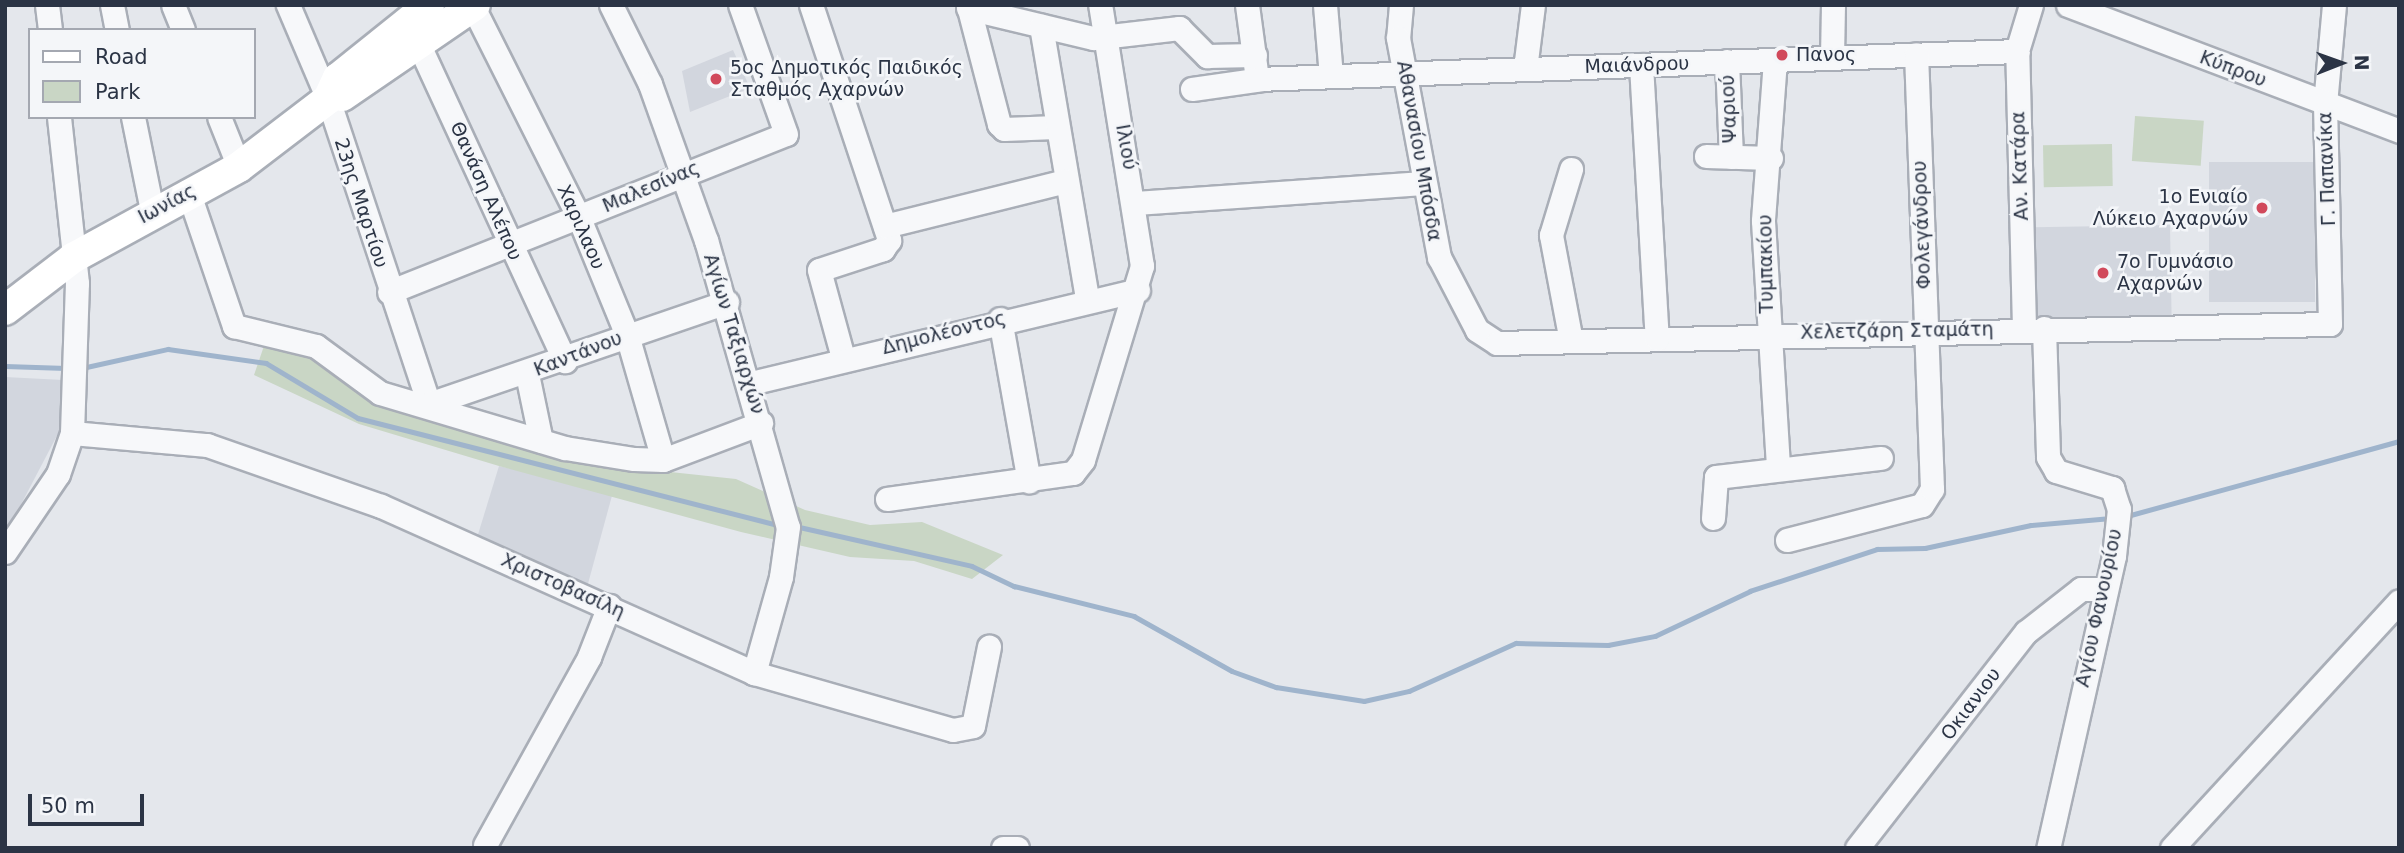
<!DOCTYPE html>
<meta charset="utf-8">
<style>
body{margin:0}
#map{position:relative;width:2404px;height:853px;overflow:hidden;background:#e4e7ec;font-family:"DejaVu Sans",sans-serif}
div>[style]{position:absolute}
.built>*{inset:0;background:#d2d6de;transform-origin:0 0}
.green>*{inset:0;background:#c9d6c5;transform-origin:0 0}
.stream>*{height:4.5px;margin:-2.25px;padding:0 2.25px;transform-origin:2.25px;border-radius:2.25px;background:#9fb4cc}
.roads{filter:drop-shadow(2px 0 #a9aeb7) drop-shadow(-2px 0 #a9aeb7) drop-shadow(0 2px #a9aeb7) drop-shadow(0 -2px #a9aeb7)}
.minor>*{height:23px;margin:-11.5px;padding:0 11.5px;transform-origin:11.5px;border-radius:11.5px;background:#f7f8fa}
.major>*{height:30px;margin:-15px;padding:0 15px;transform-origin:15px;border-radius:15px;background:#fff}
.dots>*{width:19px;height:19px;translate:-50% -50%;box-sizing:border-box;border:4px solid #f4f6f9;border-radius:50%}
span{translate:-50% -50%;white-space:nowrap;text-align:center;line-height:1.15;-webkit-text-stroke:5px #f4f6f9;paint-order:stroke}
.poi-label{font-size:19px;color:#2b3445}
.left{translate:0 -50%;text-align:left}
.right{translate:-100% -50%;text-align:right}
.street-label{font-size:19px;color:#2b3445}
.frame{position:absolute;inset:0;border:7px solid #2b3445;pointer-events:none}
.legend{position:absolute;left:28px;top:28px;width:228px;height:91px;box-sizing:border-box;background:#f4f6f9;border:2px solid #a4a8b1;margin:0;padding:9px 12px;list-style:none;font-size:21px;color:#2b3445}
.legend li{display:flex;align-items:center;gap:14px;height:35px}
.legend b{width:35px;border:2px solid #a4a8b1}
.north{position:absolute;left:2306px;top:28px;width:70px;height:70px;-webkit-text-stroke:5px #f4f6f9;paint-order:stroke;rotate:89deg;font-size:19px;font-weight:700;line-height:28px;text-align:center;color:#2b3445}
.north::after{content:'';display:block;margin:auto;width:24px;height:32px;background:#2b3445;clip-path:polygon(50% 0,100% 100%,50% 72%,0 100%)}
.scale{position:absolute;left:28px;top:794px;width:116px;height:32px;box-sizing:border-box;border:4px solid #2b3445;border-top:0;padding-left:9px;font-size:21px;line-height:24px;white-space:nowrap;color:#2b3445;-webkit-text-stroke:5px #f4f6f9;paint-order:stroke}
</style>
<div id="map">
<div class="built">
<div style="clip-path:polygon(733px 50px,750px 88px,690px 112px,682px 71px)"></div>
<div style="left:2315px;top:162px;width:140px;height:106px;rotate:90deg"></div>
<div style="left:2170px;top:225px;width:92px;height:136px;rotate:89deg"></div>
<div style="clip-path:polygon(5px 377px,63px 380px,61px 428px,5px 535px)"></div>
<div style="clip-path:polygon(499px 466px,613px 492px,583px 602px,472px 554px)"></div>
</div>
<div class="green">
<div style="left:2135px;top:116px;width:69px;height:45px;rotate:4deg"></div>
<div style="left:2112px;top:144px;width:42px;height:69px;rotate:89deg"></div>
<div style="clip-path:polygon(265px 343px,315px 358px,373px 398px,661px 471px,736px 479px,805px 510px,870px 525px,922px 522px,1003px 555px,972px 579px,914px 561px,850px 557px,741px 532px,499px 466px,359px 424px,254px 375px)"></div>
</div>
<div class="stream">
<div style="left:5px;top:366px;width:61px;rotate:1.9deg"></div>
<div style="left:82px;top:368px;width:88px;rotate:-12.5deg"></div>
<div style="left:168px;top:349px;width:99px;rotate:8.1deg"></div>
<div style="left:266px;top:363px;width:107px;rotate:30.9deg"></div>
<div style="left:358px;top:418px;width:434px;rotate:14.3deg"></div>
<div style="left:2127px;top:516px;width:282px;rotate:-15.4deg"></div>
<div style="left:795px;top:526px;width:181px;rotate:12.7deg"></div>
<div style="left:972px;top:566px;width:47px;rotate:25.5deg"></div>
<div style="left:1014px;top:586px;width:124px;rotate:14deg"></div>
<div style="left:1134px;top:616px;width:112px;rotate:29.3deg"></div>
<div style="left:1232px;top:671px;width:47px;rotate:20deg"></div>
<div style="left:1276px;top:687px;width:89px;rotate:9deg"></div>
<div style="left:1364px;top:701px;width:46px;rotate:-12.5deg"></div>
<div style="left:1409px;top:691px;width:117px;rotate:-24.2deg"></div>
<div style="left:1516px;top:643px;width:92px;rotate:1.2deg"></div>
<div style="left:1608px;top:645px;width:48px;rotate:-10.8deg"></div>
<div style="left:1655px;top:636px;width:105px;rotate:-25.3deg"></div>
<div style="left:1750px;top:591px;width:134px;rotate:-18.3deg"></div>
<div style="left:1877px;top:549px;width:48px;rotate:-1.2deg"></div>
<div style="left:1925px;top:548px;width:108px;rotate:-12.2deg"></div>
<div style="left:2031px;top:525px;width:80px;rotate:-5deg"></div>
</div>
<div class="roads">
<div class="minor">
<div style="left:47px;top:5px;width:25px;rotate:83deg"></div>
<div style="left:112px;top:5px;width:25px;rotate:79deg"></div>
<div style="left:173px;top:5px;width:27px;rotate:68deg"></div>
<div style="left:288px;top:5px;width:102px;rotate:66.9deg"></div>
<div style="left:328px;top:99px;width:321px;rotate:71.7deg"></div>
<div style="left:429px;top:404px;width:315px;rotate:-18.9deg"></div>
<div style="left:472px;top:5px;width:238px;rotate:63.3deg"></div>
<div style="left:579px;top:218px;width:126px;rotate:67.7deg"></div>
<div style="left:627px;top:335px;width:130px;rotate:73.9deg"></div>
<div style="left:611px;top:5px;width:88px;rotate:63.7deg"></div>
<div style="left:650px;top:84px;width:166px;rotate:70.3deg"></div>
<div style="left:706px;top:240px;width:298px;rotate:74.1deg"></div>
<div style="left:788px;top:527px;width:50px;rotate:98deg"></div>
<div style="left:781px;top:577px;width:100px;rotate:105.7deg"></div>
<div style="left:811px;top:5px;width:248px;rotate:71.6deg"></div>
<div style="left:889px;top:240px;width:11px;rotate:124deg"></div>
<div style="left:883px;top:249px;width:67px;rotate:161.8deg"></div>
<div style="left:819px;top:270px;width:91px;rotate:74.7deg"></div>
<div style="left:968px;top:5px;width:123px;rotate:75.4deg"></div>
<div style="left:999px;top:124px;width:7px;rotate:45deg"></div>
<div style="left:1004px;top:129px;width:52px;rotate:-2.2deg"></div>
<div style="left:1247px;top:5px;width:75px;rotate:82.3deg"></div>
<div style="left:1257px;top:79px;width:761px;rotate:-2.11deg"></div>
<div style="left:1325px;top:5px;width:71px;rotate:85.2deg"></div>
<div style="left:1401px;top:5px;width:33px;rotate:95deg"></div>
<div style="left:1398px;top:38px;width:223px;rotate:79.4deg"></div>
<div style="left:1439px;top:257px;width:82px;rotate:62.5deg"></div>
<div style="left:1477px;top:330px;width:24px;rotate:33deg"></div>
<div style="left:1497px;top:343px;width:833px;rotate:-1.31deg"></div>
<div style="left:2330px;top:324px;width:220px;rotate:-91.3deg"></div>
<div style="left:2325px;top:104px;width:99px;rotate:-84.8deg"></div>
<div style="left:2068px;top:5px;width:354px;rotate:20.8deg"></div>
<div style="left:968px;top:8px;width:129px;rotate:13.5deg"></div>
<div style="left:1093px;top:38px;width:87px;rotate:-6.6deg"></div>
<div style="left:1179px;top:28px;width:40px;rotate:45deg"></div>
<div style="left:1207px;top:56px;width:48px;rotate:-1.2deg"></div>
<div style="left:1041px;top:26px;width:276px;rotate:80.4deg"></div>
<div style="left:412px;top:30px;width:365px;rotate:65.2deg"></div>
<div style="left:1832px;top:57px;width:52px;rotate:-88.9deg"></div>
<div style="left:1775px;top:60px;width:161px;rotate:94.3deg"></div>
<div style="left:1763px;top:221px;width:248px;rotate:86.5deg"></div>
<div style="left:1727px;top:61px;width:96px;rotate:87.6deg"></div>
<div style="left:1641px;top:65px;width:274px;rotate:86.7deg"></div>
<div style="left:1525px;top:69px;width:64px;rotate:-82.9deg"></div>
<div style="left:1192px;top:89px;width:71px;rotate:-8.1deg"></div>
<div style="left:133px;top:117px;width:95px;rotate:78.5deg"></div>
<div style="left:219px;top:117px;width:54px;rotate:68.2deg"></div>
<div style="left:1706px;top:156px;width:65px;rotate:1.8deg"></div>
<div style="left:188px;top:191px;width:143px;rotate:71.2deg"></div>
<div style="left:234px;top:326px;width:84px;rotate:13.7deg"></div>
<div style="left:316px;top:346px;width:79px;rotate:36.3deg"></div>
<div style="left:380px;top:393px;width:193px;rotate:16.6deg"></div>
<div style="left:565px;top:448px;width:70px;rotate:9.1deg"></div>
<div style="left:634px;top:459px;width:29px;rotate:2deg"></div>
<div style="left:663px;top:460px;width:105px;rotate:-20.7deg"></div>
<div style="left:1136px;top:203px;width:287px;rotate:-4deg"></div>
<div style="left:885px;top:226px;width:187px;rotate:-14deg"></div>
<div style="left:389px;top:292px;width:427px;rotate:-21.7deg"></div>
<div style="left:786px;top:134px;width:137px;rotate:-109.6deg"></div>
<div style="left:1000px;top:319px;width:165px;rotate:79.9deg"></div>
<div style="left:2024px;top:328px;width:277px;rotate:-91.4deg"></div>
<div style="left:2017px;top:51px;width:48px;rotate:-73.1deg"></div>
<div style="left:2044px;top:328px;width:129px;rotate:88.2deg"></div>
<div style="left:2048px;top:457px;width:16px;rotate:60deg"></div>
<div style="left:2056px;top:471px;width:59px;rotate:16.9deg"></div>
<div style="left:2112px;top:488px;width:22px;rotate:72deg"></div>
<div style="left:2119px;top:509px;width:47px;rotate:96.1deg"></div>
<div style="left:2114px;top:556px;width:299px;rotate:102.7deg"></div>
<div style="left:1571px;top:341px;width:108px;rotate:-100.7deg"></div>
<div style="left:1551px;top:235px;width:69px;rotate:-73.1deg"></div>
<div style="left:527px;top:374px;width:68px;rotate:78.2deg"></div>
<div style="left:751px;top:383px;width:398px;rotate:-13.5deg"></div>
<div style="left:72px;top:433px;width:136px;rotate:5.1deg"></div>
<div style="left:207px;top:445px;width:184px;rotate:19.3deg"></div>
<div style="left:381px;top:506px;width:409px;rotate:24.1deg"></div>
<div style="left:754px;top:673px;width:207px;rotate:16deg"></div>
<div style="left:953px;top:730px;width:20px;rotate:-11deg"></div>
<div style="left:973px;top:726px;width:81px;rotate:-78.6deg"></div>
<div style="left:887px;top:499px;width:188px;rotate:-8deg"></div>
<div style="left:1073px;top:473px;width:16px;rotate:-52deg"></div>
<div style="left:1083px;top:460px;width:203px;rotate:-73.1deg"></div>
<div style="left:1142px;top:266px;width:264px;rotate:-99.1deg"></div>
<div style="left:1713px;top:518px;width:41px;rotate:-85.8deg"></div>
<div style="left:1716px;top:477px;width:166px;rotate:-6.6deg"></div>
<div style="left:1787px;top:540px;width:139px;rotate:-14.5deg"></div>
<div style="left:1922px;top:505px;width:19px;rotate:-58deg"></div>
<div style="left:1932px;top:489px;width:435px;rotate:-92.1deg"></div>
<div style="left:5px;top:552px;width:94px;rotate:-55.8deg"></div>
<div style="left:58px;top:474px;width:43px;rotate:-71.1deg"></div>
<div style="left:72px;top:433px;width:150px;rotate:-88.1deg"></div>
<div style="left:77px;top:283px;width:167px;rotate:-96.2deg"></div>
<div style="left:485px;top:845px;width:215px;rotate:-61deg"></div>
<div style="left:589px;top:657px;width:55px;rotate:-68.6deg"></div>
<div style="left:1003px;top:848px;width:14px"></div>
<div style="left:1857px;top:848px;width:274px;rotate:-52deg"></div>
<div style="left:2026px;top:632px;width:70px;rotate:-38deg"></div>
<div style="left:2081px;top:589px;width:23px"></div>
<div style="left:2172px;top:848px;width:335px;rotate:-47.4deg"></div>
</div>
<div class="major">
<div style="left:342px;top:96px;width:161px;rotate:-34.4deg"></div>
<div style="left:5px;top:310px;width:86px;rotate:-37.4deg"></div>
<div style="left:73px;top:258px;width:189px;rotate:-28.7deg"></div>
<div style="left:239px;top:167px;width:112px;rotate:-37.4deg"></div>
<div style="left:328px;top:99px;width:23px;rotate:-65deg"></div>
<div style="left:338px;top:78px;width:117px;rotate:-38.7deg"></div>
</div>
</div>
<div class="dots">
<div style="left:1782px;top:55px;background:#d1495b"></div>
<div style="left:716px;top:79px;background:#d1495b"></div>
<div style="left:2262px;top:208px;background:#d1495b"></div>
<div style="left:2103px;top:273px;background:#d1495b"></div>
</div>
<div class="poi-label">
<span class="left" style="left:1796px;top:55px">Πανος</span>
<span class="left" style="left:730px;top:79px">5ος Δημοτικός Παιδικός<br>Σταθμός Αχαρνών</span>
<span class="right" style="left:2248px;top:208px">1ο Ενιαίο<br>Λύκειο Αχαρνών</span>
<span class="left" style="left:2117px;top:273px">7ο Γυμνάσιο<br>Αχαρνών</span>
</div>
<div class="street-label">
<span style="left:1637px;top:65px;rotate:-2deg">Μαιάνδρου</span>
<span style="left:2233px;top:69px;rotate:21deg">Κύπρου</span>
<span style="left:1729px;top:109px;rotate:-92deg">Ψαριού</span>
<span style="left:1126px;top:147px;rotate:80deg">Ιλιού</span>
<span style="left:1419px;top:151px;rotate:80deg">Αθανασίου Μπόσδα</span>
<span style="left:2020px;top:166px;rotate:-92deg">Αν. Κατάρα</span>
<span style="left:2327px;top:169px;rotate:-92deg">Γ. Παπανίκα</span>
<span style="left:651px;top:187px;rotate:-23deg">Μαλεσίνας</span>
<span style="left:486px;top:191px;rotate:66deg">Θανάση Αλέπου</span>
<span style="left:361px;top:203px;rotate:72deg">23ης Μαρτίου</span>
<span style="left:167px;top:204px;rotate:-28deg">Ιωνίας</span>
<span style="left:1922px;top:225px;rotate:-92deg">Φολεγάνδρου</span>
<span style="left:581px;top:227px;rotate:66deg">Χαριλαου</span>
<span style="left:1766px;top:264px;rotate:-91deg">Τυμπακίου</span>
<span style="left:1897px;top:331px;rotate:-1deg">Χελετζάρη Σταμάτη</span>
<span style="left:944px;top:333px;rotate:-14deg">Δημολέοντος</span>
<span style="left:734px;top:334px;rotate:73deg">Αγίων Ταξιαρχών</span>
<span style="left:578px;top:354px;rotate:-21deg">Καντάνου</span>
<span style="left:563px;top:586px;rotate:24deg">Χριστοβασίλη</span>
<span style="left:2099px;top:608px;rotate:-78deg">Αγίου Φανουρίου</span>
<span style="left:1971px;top:704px;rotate:-53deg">Οκιανιου</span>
</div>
<div class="frame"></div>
<ul class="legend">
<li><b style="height:9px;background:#fff"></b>Road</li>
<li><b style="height:19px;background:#c9d6c5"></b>Park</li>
</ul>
<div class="north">N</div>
<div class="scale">50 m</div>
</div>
